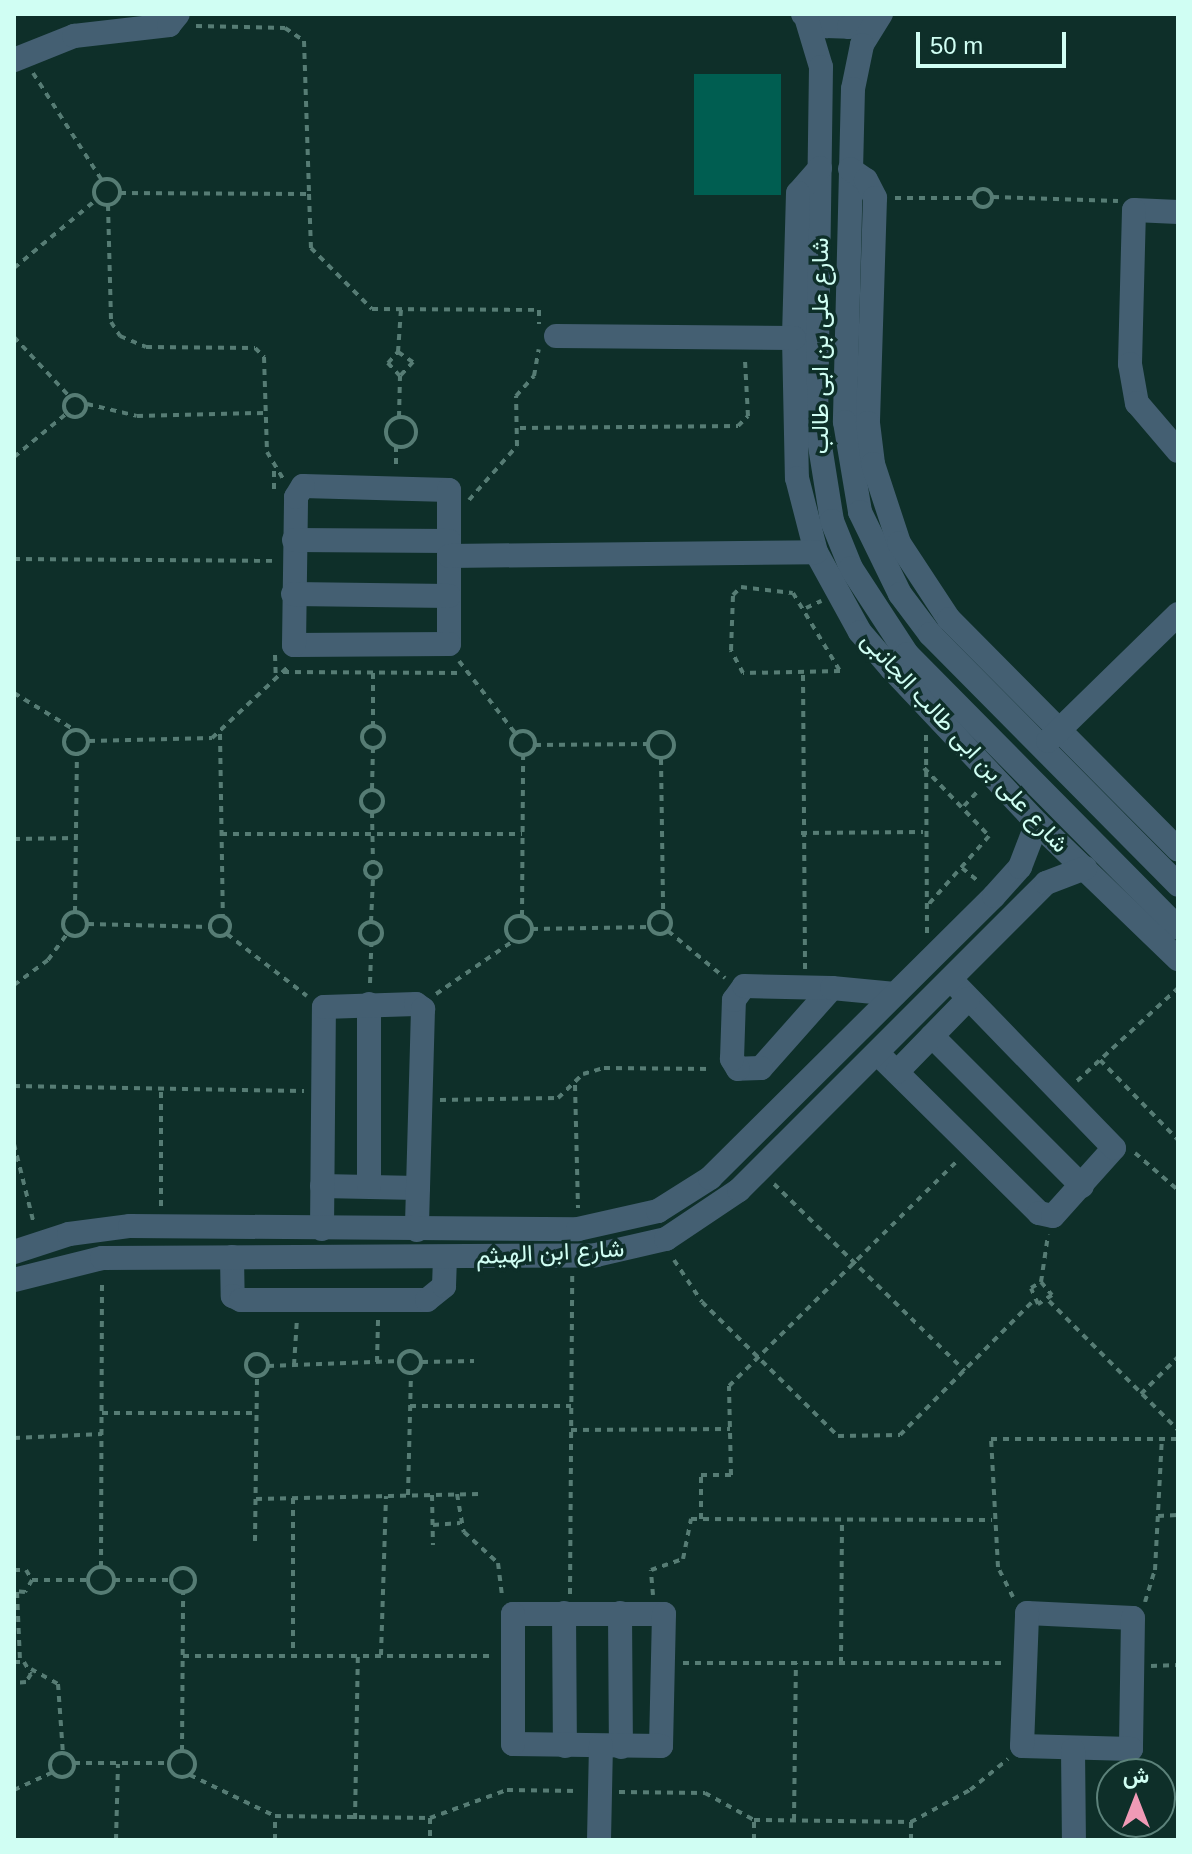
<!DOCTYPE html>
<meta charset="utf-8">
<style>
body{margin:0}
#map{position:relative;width:1192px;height:1854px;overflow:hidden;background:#0e2f29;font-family:Arial,Vazirmatn,sans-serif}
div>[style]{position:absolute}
.building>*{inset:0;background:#005e51;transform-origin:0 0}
.path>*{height:4px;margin-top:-2px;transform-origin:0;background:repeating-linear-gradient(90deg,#567c74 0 6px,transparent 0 12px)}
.path>.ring{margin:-2px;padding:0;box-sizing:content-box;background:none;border:4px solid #567c74;border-radius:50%}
.minor>*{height:24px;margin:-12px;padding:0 12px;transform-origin:12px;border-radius:12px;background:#445f72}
span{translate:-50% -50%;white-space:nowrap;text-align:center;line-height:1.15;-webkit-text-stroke:7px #0e2f29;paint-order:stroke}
.street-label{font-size:24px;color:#d0fef3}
.frame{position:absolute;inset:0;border:16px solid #d0fef3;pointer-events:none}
.north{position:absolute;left:1096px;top:1758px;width:80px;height:80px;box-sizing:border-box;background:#0e2f29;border:2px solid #5c827a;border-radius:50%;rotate:0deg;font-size:22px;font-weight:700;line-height:32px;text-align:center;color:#d0fef3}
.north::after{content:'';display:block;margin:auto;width:28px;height:36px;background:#f09ab6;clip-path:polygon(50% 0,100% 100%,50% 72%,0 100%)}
.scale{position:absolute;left:916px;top:32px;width:150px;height:36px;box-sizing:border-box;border:4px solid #d0fef3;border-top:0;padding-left:10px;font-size:24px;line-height:28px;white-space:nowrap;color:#d0fef3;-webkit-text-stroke:6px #0e2f29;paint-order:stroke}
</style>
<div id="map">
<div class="building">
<div style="left:694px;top:74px;width:87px;height:121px"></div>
</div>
<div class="path">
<div style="left:196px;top:26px;width:89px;rotate:1.3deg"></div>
<div style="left:285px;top:28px;width:23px;rotate:34deg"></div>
<div style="left:304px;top:41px;width:153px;rotate:88.1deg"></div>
<div style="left:33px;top:73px;width:126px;rotate:57.3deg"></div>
<div class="ring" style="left:94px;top:179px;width:22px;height:22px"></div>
<div class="ring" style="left:974px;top:189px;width:14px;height:14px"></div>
<div style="left:120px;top:193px;width:189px;rotate:0.3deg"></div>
<div style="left:309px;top:194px;width:54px;rotate:87.9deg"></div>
<div style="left:311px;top:248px;width:86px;rotate:45deg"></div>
<div style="left:372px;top:309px;width:167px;rotate:0.3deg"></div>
<div style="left:539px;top:310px;width:14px;rotate:90deg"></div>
<div style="left:993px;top:197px;width:125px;rotate:1.8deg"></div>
<div style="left:895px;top:198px;width:78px"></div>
<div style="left:108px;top:205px;width:117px;rotate:88.5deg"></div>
<div style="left:111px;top:322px;width:17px;rotate:57deg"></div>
<div style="left:120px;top:336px;width:28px;rotate:23deg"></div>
<div style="left:146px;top:347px;width:109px;rotate:0.5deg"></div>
<div style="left:255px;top:348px;width:13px;rotate:45deg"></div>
<div style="left:264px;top:357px;width:95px;rotate:88.2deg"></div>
<div style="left:267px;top:452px;width:33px;rotate:59deg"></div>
<div style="left:14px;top:268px;width:107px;rotate:-39.7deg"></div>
<div style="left:14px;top:337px;width:81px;rotate:47deg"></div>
<div style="left:398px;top:352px;width:18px;rotate:34deg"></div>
<div style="left:413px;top:362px;width:19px;rotate:133deg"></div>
<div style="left:400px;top:376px;width:18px;rotate:-133deg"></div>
<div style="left:388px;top:363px;width:15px;rotate:-48deg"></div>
<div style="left:398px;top:352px;width:43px;rotate:-86deg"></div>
<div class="ring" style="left:64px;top:395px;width:18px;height:18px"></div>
<div style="left:87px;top:404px;width:51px;rotate:13.5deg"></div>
<div style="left:137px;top:416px;width:127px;rotate:-1.4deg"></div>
<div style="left:399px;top:417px;width:41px;rotate:-88.6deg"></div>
<div class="ring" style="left:386px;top:417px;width:26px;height:26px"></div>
<div style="left:520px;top:428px;width:218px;rotate:-0.5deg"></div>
<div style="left:738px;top:426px;width:14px;rotate:-45deg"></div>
<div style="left:748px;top:416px;width:56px;rotate:-93.1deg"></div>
<div style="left:396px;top:446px;width:22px;rotate:90deg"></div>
<div style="left:14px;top:457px;width:67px;rotate:-39.6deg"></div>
<div style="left:274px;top:471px;width:23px;rotate:90deg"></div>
<div style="left:469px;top:500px;width:72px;rotate:-48.4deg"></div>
<div style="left:517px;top:446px;width:50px;rotate:-91.1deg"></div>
<div style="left:516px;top:396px;width:27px;rotate:-48deg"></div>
<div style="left:534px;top:376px;width:27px;rotate:-80deg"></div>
<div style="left:14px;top:559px;width:260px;rotate:0.4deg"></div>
<div style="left:741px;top:587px;width:52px;rotate:6.6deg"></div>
<div style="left:793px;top:593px;width:91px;rotate:58.9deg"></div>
<div style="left:840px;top:671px;width:97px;rotate:178.8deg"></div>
<div style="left:743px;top:673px;width:26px;rotate:-118deg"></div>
<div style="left:731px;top:650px;width:55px;rotate:-87.9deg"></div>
<div style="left:733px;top:595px;width:11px;rotate:-45deg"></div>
<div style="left:806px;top:608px;width:17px;rotate:-25deg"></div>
<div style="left:275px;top:655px;width:23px;rotate:88deg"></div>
<div style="left:459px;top:661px;width:91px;rotate:52.1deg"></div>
<div style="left:283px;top:672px;width:179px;rotate:0.3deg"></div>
<div style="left:373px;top:673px;width:52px;rotate:90deg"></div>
<div style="left:803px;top:675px;width:294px;rotate:89.6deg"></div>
<div style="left:14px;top:693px;width:69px;rotate:31.4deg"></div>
<div class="ring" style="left:362px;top:726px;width:18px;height:18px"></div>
<div class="ring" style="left:64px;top:730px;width:20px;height:20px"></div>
<div class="ring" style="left:511px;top:731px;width:20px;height:20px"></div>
<div class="ring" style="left:648px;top:732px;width:22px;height:22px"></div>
<div style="left:220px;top:734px;width:181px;rotate:89.1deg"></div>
<div style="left:926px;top:735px;width:199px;rotate:89.7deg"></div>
<div style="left:89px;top:741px;width:123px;rotate:-1.4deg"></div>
<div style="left:212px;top:738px;width:105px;rotate:-43.1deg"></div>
<div style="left:535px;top:745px;width:113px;rotate:-0.5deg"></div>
<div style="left:661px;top:759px;width:152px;rotate:89.2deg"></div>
<div style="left:924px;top:768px;width:94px;rotate:46.3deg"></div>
<div style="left:989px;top:836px;width:94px;rotate:131.5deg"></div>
<div style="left:372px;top:789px;width:40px;rotate:-88.6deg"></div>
<div class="ring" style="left:361px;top:790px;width:18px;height:18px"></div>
<div style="left:964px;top:806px;width:19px;rotate:-47deg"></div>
<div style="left:372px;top:812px;width:50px;rotate:88.9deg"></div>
<div style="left:801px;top:833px;width:122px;rotate:-0.5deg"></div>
<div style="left:221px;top:834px;width:301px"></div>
<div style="left:14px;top:839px;width:62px;rotate:-0.9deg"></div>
<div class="ring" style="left:365px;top:862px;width:12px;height:12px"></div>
<div style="left:962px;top:868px;width:22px;rotate:39deg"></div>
<div class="ring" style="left:649px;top:912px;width:18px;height:18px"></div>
<div class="ring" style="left:63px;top:912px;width:20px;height:20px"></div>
<div style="left:75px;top:912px;width:158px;rotate:-89.3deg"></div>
<div class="ring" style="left:210px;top:916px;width:16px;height:16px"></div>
<div class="ring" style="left:506px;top:916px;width:22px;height:22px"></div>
<div style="left:522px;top:916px;width:160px;rotate:-89.6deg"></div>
<div class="ring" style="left:360px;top:922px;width:18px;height:18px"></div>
<div style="left:371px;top:922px;width:44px;rotate:-87.4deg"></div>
<div style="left:88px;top:924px;width:122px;rotate:1.4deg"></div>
<div style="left:532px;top:929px;width:118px;rotate:-1deg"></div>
<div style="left:668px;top:931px;width:74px;rotate:39.5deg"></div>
<div style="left:227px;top:934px;width:101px;rotate:37.8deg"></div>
<div style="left:370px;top:983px;width:38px;rotate:-88deg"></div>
<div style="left:14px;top:985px;width:42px;rotate:-36.3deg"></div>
<div style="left:48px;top:960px;width:32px;rotate:-54deg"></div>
<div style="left:436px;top:994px;width:93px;rotate:-34.5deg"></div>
<div style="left:1100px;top:1060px;width:112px;rotate:45.7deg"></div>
<div style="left:1077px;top:1081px;width:137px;rotate:-42.6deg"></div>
<div style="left:575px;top:1085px;width:123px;rotate:88.6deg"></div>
<div style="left:14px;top:1086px;width:290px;rotate:1deg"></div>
<div style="left:440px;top:1100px;width:118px;rotate:-1deg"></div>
<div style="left:558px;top:1098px;width:35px;rotate:-44deg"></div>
<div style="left:583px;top:1074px;width:22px;rotate:-16deg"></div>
<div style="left:604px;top:1068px;width:108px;rotate:0.5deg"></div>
<div style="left:14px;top:1144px;width:82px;rotate:76deg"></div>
<div style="left:1135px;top:1153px;width:57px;rotate:40.7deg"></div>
<div style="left:774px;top:1184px;width:267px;rotate:44.4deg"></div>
<div style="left:161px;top:1206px;width:118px;rotate:-90deg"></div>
<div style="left:674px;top:1260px;width:50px;rotate:56.3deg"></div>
<div style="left:702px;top:1302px;width:191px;rotate:44.6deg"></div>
<div style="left:838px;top:1436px;width:62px;rotate:-0.9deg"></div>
<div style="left:900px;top:1435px;width:189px;rotate:-45.2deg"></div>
<div style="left:1041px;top:1282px;width:17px;rotate:50deg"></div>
<div style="left:1052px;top:1295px;width:17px;rotate:147deg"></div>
<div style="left:1038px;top:1304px;width:17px;rotate:-114deg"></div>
<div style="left:1031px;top:1288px;width:12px;rotate:-31deg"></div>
<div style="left:1041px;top:1282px;width:48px;rotate:-81.5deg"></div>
<div style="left:1049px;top:1301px;width:182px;rotate:45deg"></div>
<div class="ring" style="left:399px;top:1351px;width:18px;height:18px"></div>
<div class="ring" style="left:246px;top:1354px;width:18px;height:18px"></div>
<div style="left:377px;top:1362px;width:42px;rotate:-88.6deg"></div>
<div style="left:422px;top:1362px;width:52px;rotate:-1.1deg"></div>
<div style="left:294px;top:1365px;width:46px;rotate:-86.3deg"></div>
<div style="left:268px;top:1366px;width:131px;rotate:-2.2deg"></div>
<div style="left:1141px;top:1394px;width:52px;rotate:-45deg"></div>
<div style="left:410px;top:1406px;width:161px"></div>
<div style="left:102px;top:1413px;width:155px"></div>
<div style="left:571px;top:1430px;width:159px;rotate:-0.4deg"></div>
<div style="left:14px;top:1438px;width:88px;rotate:-2.6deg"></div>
<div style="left:457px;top:1494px;width:39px;rotate:80deg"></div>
<div style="left:464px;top:1532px;width:46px;rotate:42.4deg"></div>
<div style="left:498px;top:1563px;width:35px;rotate:83deg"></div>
<div style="left:408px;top:1495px;width:121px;rotate:-88.6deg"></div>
<div style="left:432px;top:1495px;width:50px;rotate:88.9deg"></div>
<div style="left:293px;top:1498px;width:157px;rotate:90deg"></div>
<div style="left:256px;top:1499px;width:223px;rotate:-1.3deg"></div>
<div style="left:1158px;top:1516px;width:20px;rotate:-3deg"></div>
<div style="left:701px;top:1519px;width:44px;rotate:-90deg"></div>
<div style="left:701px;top:1475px;width:30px"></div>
<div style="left:731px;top:1475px;width:89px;rotate:-91.3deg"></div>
<div style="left:729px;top:1386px;width:322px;rotate:-44.6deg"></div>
<div style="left:433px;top:1525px;width:27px;rotate:-4deg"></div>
<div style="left:255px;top:1541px;width:165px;rotate:-89.3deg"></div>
<div style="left:101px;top:1567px;width:286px;rotate:-89.8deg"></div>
<div class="ring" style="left:88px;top:1567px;width:22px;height:22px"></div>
<div class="ring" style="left:171px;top:1568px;width:20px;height:20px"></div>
<div style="left:14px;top:1570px;width:12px"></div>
<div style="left:26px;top:1570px;width:12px;rotate:59deg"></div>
<div style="left:32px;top:1580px;width:14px;rotate:120deg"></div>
<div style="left:25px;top:1592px;width:11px;rotate:-175deg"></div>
<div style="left:32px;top:1580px;width:56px"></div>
<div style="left:114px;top:1580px;width:57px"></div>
<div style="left:17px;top:1592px;width:69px;rotate:87.5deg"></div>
<div style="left:570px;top:1594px;width:319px;rotate:-89.6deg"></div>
<div style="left:653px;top:1595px;width:25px;rotate:-95deg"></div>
<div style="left:651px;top:1570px;width:34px;rotate:-19deg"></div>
<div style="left:683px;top:1559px;width:41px;rotate:-78.7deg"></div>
<div style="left:691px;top:1519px;width:301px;rotate:0.2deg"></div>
<div style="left:1013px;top:1597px;width:34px;rotate:-117deg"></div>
<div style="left:998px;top:1567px;width:128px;rotate:-93.1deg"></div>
<div style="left:991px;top:1439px;width:187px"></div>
<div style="left:1145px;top:1602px;width:34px;rotate:-73deg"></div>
<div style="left:1155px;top:1570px;width:132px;rotate:-87deg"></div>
<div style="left:381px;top:1655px;width:159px;rotate:-88.2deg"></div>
<div style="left:183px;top:1656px;width:310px"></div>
<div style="left:14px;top:1662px;width:10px"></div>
<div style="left:24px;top:1662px;width:14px;rotate:60deg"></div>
<div style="left:31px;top:1674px;width:9px;rotate:122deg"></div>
<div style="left:26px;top:1682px;width:12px;rotate:175deg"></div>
<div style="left:683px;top:1663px;width:323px"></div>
<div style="left:841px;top:1663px;width:144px;rotate:-89.6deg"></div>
<div style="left:1151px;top:1666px;width:27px;rotate:-2deg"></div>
<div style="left:31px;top:1669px;width:31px;rotate:29deg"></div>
<div style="left:58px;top:1684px;width:69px;rotate:85.9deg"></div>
<div style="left:182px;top:1751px;width:158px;rotate:-89.6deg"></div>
<div class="ring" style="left:169px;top:1751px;width:22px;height:22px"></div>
<div class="ring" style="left:50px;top:1753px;width:20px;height:20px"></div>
<div style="left:74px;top:1763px;width:95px"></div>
<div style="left:190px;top:1775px;width:94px;rotate:25.8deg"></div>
<div style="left:275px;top:1816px;width:155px;rotate:0.7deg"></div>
<div style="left:430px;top:1818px;width:22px;rotate:90deg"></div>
<div style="left:14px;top:1790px;width:43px;rotate:-24.8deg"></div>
<div style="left:619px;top:1792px;width:86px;rotate:0.7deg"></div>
<div style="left:705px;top:1793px;width:56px;rotate:28.9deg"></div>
<div style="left:1160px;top:1792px;width:19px;rotate:21deg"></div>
<div style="left:430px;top:1818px;width:82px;rotate:-20deg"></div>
<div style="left:507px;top:1790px;width:71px;rotate:0.8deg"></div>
<div style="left:355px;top:1819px;width:164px;rotate:-89deg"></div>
<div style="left:794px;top:1820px;width:157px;rotate:-89.3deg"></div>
<div style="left:911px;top:1822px;width:67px;rotate:-28.5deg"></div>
<div style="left:970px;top:1790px;width:49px;rotate:-39.2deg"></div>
<div style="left:116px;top:1840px;width:76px;rotate:-88.5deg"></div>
<div style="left:275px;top:1840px;width:24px;rotate:-90deg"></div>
<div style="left:754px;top:1840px;width:20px;rotate:-90deg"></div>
<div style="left:754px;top:1820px;width:157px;rotate:0.7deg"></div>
<div style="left:911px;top:1822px;width:18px;rotate:90deg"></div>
</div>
<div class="minor">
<div style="left:803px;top:14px;width:26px;rotate:28deg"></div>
<div style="left:826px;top:26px;width:23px;rotate:2deg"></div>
<div style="left:849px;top:27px;width:32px;rotate:-24deg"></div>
<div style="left:881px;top:14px;width:36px;rotate:122deg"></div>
<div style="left:862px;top:45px;width:45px;rotate:101.6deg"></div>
<div style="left:853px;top:89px;width:333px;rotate:91.4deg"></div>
<div style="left:845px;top:422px;width:91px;rotate:80.5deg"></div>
<div style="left:860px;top:512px;width:91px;rotate:64deg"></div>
<div style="left:900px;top:594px;width:50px;rotate:53.1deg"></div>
<div style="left:930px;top:634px;width:353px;rotate:45.3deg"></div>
<div style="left:806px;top:17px;width:52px;rotate:73.3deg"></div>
<div style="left:821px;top:67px;width:354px;rotate:90.8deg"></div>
<div style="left:816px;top:421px;width:101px;rotate:80.9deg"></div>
<div style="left:832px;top:521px;width:51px;rotate:68deg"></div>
<div style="left:851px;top:568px;width:103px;rotate:56.9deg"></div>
<div style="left:907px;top:654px;width:385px;rotate:45.3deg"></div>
<div style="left:14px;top:60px;width:65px;rotate:-21.8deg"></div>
<div style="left:74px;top:36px;width:96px;rotate:-6.6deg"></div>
<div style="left:169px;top:25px;width:14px;rotate:-51deg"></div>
<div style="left:820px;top:168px;width:33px;rotate:131deg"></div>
<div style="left:798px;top:193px;width:145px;rotate:91.6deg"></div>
<div style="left:794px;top:338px;width:140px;rotate:88.8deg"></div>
<div style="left:797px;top:478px;width:76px;rotate:75.6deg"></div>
<div style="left:816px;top:552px;width:91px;rotate:61.2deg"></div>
<div style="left:860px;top:632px;width:48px;rotate:49.3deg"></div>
<div style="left:891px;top:668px;width:213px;rotate:46.7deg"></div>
<div style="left:1037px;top:823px;width:196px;rotate:44deg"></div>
<div style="left:850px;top:169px;width:19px;rotate:35deg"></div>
<div style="left:866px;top:180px;width:20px;rotate:63deg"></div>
<div style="left:875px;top:198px;width:225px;rotate:91.8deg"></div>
<div style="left:868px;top:423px;width:41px;rotate:83deg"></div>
<div style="left:873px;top:464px;width:83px;rotate:71.8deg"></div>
<div style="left:899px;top:543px;width:91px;rotate:56.7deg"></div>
<div style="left:949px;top:619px;width:325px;rotate:45.2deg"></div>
<div style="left:1178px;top:212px;width:44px;rotate:-177.4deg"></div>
<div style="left:1134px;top:210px;width:154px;rotate:91.5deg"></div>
<div style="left:1130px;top:364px;width:40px;rotate:80deg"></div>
<div style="left:1137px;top:403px;width:63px;rotate:49.5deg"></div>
<div style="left:556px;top:336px;width:238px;rotate:0.5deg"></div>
<div style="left:303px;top:486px;width:146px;rotate:1.6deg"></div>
<div style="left:449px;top:490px;width:154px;rotate:90deg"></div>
<div style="left:449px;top:644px;width:155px;rotate:179.6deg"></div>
<div style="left:294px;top:645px;width:148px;rotate:-89.2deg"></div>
<div style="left:296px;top:497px;width:13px;rotate:-58deg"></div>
<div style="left:294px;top:540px;width:155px;rotate:0.4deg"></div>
<div style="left:449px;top:556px;width:367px;rotate:-0.6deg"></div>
<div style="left:293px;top:594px;width:156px;rotate:0.7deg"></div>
<div style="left:1048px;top:741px;width:182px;rotate:-44.3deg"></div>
<div style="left:832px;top:988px;width:107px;rotate:131.6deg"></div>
<div style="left:761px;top:1068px;width:23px;rotate:178deg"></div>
<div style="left:738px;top:1069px;width:12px;rotate:-121deg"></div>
<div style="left:732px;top:1059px;width:59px;rotate:-88.1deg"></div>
<div style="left:734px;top:1000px;width:17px;rotate:-54deg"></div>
<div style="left:744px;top:986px;width:88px;rotate:1.3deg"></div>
<div style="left:832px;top:988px;width:63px;rotate:5.4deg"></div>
<div style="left:932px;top:1036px;width:212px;rotate:45deg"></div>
<div style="left:877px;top:1053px;width:228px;rotate:44.6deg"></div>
<div style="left:1039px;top:1213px;width:14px;rotate:12deg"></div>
<div style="left:1053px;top:1216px;width:91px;rotate:-48.1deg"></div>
<div style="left:1114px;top:1148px;width:235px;rotate:-134.1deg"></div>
<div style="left:897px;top:1072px;width:102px;rotate:-45.8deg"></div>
<div style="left:322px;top:1186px;width:96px;rotate:1.2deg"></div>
<div style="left:369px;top:1186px;width:182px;rotate:-90deg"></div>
<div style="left:322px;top:1229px;width:222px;rotate:-89.5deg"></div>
<div style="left:324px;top:1007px;width:92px;rotate:-1.9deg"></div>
<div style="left:416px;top:1004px;width:9px;rotate:36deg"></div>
<div style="left:423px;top:1009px;width:221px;rotate:91.6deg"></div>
<div style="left:14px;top:1252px;width:58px;rotate:-18.1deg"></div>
<div style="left:69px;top:1234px;width:62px;rotate:-7.5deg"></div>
<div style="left:130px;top:1226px;width:448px;rotate:0.4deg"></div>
<div style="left:578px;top:1229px;width:82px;rotate:-12.7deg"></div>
<div style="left:658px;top:1211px;width:62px;rotate:-32.4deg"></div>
<div style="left:710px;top:1178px;width:400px;rotate:-44.8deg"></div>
<div style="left:994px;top:896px;width:39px;rotate:-48deg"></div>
<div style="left:1020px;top:867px;width:47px;rotate:-68.9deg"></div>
<div style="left:232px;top:1257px;width:39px;rotate:89deg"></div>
<div style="left:233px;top:1296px;width:9px;rotate:27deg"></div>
<div style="left:241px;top:1300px;width:186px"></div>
<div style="left:427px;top:1300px;width:22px;rotate:-39deg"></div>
<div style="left:444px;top:1286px;width:29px;rotate:-88deg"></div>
<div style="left:14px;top:1280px;width:91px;rotate:-14deg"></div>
<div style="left:102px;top:1258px;width:494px;rotate:-0.3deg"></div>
<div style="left:596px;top:1255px;width:72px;rotate:-12.9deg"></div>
<div style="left:666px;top:1239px;width:88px;rotate:-33.9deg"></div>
<div style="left:739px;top:1190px;width:434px;rotate:-45deg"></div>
<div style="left:1046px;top:883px;width:42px;rotate:-21deg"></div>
<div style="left:564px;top:1613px;width:133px;rotate:89.6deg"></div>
<div style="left:620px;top:1613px;width:134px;rotate:89.6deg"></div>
<div style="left:1027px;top:1613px;width:106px;rotate:2.7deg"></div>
<div style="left:1133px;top:1618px;width:131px;rotate:90.9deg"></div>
<div style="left:1131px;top:1749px;width:109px;rotate:-178.4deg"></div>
<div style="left:1022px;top:1746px;width:133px;rotate:-87.8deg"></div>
<div style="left:513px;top:1614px;width:151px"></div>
<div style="left:664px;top:1614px;width:132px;rotate:91.3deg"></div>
<div style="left:661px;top:1746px;width:148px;rotate:-179.2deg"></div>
<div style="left:513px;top:1744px;width:130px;rotate:-90deg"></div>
<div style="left:1073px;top:1750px;width:90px;rotate:89.4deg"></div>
<div style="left:599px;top:1840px;width:94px;rotate:-88.8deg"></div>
</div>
<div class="street-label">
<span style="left:820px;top:346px;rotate:-90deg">شارع على بن ابى طالب</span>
<span style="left:965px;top:742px;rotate:47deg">شارع على بن ابى طالب الجانبى</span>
<span style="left:550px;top:1252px;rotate:-3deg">شارع ابن الهيثم</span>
</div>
<div class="frame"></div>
<div class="north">ش</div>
<div class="scale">50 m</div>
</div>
